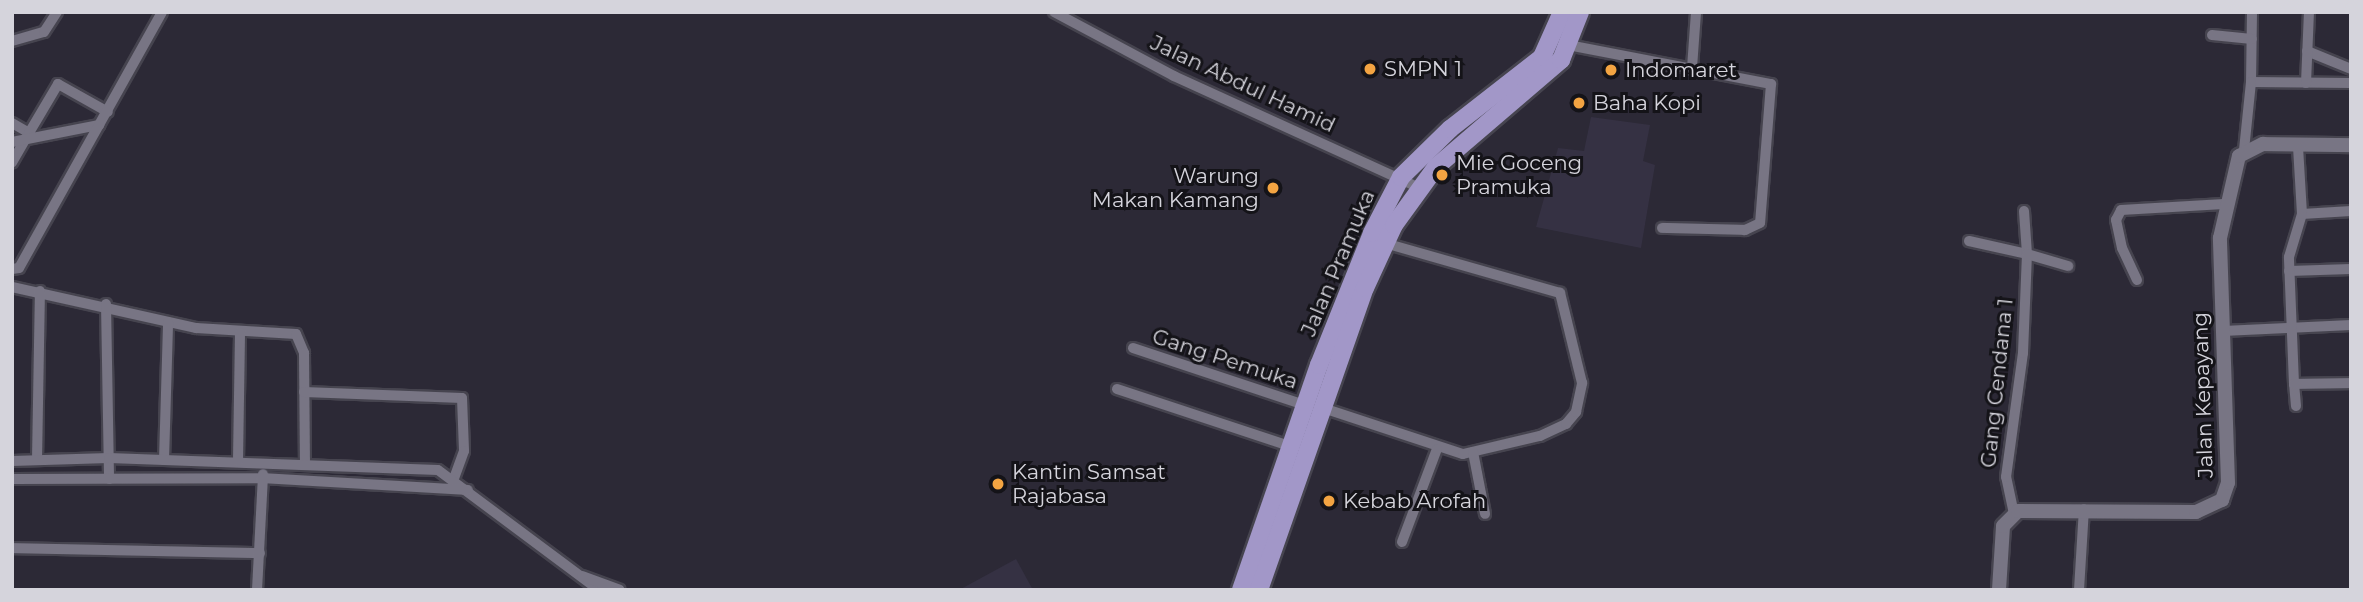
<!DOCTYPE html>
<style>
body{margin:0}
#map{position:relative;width:2363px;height:602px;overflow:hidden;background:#2c2936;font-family:Montserrat,sans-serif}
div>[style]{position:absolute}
.built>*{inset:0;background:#353143}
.roads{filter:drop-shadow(2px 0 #46444f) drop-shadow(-2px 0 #46444f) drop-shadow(0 2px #46444f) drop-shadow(0 -2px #46444f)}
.minor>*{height:10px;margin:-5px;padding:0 5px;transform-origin:5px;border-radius:5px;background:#787584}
.tertiary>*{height:14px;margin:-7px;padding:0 7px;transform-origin:7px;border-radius:7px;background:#787584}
.primary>*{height:18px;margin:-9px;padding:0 9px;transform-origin:9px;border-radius:9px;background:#a297c8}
.dots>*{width:19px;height:19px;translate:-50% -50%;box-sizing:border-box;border:4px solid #141318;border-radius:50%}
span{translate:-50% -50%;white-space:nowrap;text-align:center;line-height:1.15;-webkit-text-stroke:6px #141318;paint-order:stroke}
.poi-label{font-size:21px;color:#d5d4dc}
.left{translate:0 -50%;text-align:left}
.right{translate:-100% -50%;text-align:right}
.street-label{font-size:21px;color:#d5d4dc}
.frame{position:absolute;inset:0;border:14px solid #d5d4dc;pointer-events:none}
</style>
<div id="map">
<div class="built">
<div style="clip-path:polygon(1591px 117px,1650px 125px,1643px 161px,1655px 165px,1641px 248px,1536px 227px,1558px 148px,1584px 151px)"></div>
<div style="clip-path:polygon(1016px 559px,1033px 590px,959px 590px)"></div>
</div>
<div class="roads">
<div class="minor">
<div style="left:1054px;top:12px;width:136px;rotate:28.1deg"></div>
<div style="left:1174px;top:76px;width:268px;rotate:24.5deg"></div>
<div style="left:2252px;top:12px;width:70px;rotate:90.8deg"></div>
<div style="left:2251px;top:82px;width:100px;rotate:0.6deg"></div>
<div style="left:2212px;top:35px;width:40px;rotate:5.7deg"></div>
<div style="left:12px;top:41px;width:33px;rotate:-16deg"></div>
<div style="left:44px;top:32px;width:24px;rotate:-57deg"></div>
<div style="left:1568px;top:45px;width:207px;rotate:10.9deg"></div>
<div style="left:1771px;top:84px;width:139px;rotate:94.5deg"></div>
<div style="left:1760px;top:223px;width:17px;rotate:155deg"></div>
<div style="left:1745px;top:230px;width:83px;rotate:-178.6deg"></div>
<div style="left:2307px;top:51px;width:48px;rotate:22.2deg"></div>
<div style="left:1692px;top:68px;width:56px;rotate:-85.9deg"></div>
<div style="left:2306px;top:83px;width:71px;rotate:-87.6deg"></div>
<div style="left:12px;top:123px;width:20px;rotate:30deg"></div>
<div style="left:29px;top:133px;width:34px;rotate:120deg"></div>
<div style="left:29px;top:133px;width:57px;rotate:-59.4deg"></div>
<div style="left:58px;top:84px;width:57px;rotate:29.2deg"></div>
<div style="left:12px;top:142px;width:89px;rotate:-11.1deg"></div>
<div style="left:2244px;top:150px;width:68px;rotate:-84.1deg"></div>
<div style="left:2302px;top:214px;width:49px;rotate:-3.5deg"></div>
<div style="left:1969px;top:241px;width:59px;rotate:12.6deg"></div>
<div style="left:2027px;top:254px;width:43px;rotate:-94deg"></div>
<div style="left:12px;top:269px;width:7px;rotate:-8deg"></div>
<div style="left:19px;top:268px;width:293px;rotate:-60.8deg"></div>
<div style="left:2289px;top:271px;width:62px;rotate:-1.8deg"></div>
<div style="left:2137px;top:280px;width:35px;rotate:-115deg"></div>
<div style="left:2122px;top:248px;width:29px;rotate:-102deg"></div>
<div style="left:2116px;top:220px;width:11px;rotate:-63deg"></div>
<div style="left:2121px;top:210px;width:103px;rotate:-3.3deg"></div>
<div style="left:12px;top:287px;width:189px;rotate:12.6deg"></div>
<div style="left:196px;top:328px;width:100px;rotate:3.4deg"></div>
<div style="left:296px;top:334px;width:21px;rotate:67deg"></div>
<div style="left:304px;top:353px;width:110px;rotate:89.5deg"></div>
<div style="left:106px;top:304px;width:175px;rotate:89deg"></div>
<div style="left:2223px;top:331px;width:128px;rotate:-2.7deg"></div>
<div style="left:1133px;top:348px;width:180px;rotate:18.4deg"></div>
<div style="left:2294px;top:384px;width:127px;rotate:-92.3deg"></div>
<div style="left:2289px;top:257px;width:45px;rotate:-73.2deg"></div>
<div style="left:2302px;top:214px;width:68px;rotate:-93.4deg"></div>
<div style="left:1117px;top:389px;width:184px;rotate:18.3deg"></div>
<div style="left:304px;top:392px;width:158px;rotate:2.2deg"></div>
<div style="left:462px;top:398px;width:53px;rotate:87.8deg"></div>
<div style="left:464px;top:451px;width:32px;rotate:110deg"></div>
<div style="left:2296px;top:406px;width:22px;rotate:-95deg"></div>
<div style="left:2294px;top:384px;width:57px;rotate:-1deg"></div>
<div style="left:1323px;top:408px;width:147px;rotate:18.2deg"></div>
<div style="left:1463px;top:454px;width:79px;rotate:-13.2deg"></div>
<div style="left:1540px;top:436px;width:29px;rotate:-25deg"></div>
<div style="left:1566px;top:424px;width:16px;rotate:-50deg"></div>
<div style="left:1576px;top:412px;width:30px;rotate:-78deg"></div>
<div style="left:1582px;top:383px;width:93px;rotate:-103.7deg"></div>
<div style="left:1560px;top:293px;width:182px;rotate:-164.1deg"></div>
<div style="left:1473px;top:452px;width:63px;rotate:79deg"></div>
<div style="left:37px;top:460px;width:169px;rotate:-89deg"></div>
<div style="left:164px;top:460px;width:138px;rotate:-88.3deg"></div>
<div style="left:12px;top:461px;width:97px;rotate:-1.8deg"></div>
<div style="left:109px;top:458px;width:329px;rotate:2.1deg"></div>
<div style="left:438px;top:470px;width:201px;rotate:36.7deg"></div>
<div style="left:238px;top:461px;width:128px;rotate:-89.1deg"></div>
<div style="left:12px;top:479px;width:250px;rotate:-0.2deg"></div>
<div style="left:262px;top:478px;width:206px;rotate:3.3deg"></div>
<div style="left:2014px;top:514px;width:38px;rotate:-102deg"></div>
<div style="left:2006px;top:477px;width:125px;rotate:-82.2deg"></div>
<div style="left:2023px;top:353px;width:99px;rotate:-87.7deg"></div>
<div style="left:2027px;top:254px;width:43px;rotate:16.3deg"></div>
<div style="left:1402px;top:542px;width:99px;rotate:-69.4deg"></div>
<div style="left:12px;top:548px;width:248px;rotate:1.2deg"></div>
<div style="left:582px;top:576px;width:40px;rotate:20.2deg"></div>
<div style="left:257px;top:590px;width:116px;rotate:-87deg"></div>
<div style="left:2079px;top:590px;width:81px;rotate:-86.5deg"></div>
</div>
<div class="tertiary">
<div style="left:1999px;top:590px;width:64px;rotate:-86.4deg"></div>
<div style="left:2003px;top:526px;width:21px;rotate:-45deg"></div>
<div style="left:2018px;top:511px;width:178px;rotate:0.3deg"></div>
<div style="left:2196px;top:512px;width:29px;rotate:-25deg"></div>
<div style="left:2222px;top:500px;width:18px;rotate:-71deg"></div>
<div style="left:2228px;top:483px;width:245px;rotate:-91.9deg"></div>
<div style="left:2220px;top:238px;width:84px;rotate:-77deg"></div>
<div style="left:2239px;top:156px;width:27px;rotate:-27deg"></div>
<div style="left:2263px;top:144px;width:88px;rotate:0.7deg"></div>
</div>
<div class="primary">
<div style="left:1241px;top:590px;width:238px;rotate:-70.9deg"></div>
<div style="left:1319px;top:365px;width:142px;rotate:-68.1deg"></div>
<div style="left:1372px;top:233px;width:63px;rotate:-62.6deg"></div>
<div style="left:1401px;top:177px;width:69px;rotate:-44.4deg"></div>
<div style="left:1450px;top:129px;width:117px;rotate:-38deg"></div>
<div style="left:1542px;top:57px;width:49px;rotate:-66deg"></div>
<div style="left:1259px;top:590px;width:320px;rotate:-70.7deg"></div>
<div style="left:1365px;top:288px;width:69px;rotate:-65.3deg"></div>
<div style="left:1394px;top:225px;width:72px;rotate:-54.1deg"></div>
<div style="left:1436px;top:167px;width:165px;rotate:-40.6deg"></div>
<div style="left:1561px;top:60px;width:52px;rotate:-68.4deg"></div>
</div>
</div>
<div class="dots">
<div style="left:1370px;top:69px;background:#f3a442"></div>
<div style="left:1611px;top:70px;background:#f3a442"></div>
<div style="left:1579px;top:103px;background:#f3a442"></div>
<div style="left:1442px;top:175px;background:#f3a442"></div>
<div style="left:1273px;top:188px;background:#f3a442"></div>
<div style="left:998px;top:484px;background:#f3a442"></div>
<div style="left:1329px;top:501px;background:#f3a442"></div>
</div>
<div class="poi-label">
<span class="left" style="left:1384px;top:69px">SMPN 1</span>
<span class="left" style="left:1625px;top:70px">Indomaret</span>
<span class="left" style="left:1593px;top:103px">Baha Kopi</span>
<span class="left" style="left:1456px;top:175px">Mie Goceng<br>Pramuka</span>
<span class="right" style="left:1259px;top:188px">Warung<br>Makan Kamang</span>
<span class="left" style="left:1012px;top:484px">Kantin Samsat<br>Rajabasa</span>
<span class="left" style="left:1343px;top:501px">Kebab Arofah</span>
</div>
<div class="street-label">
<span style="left:1243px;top:84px;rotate:25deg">Jalan Abdul Hamid</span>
<span style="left:1338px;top:263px;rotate:-67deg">Jalan Pramuka</span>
<span style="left:1225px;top:359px;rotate:18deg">Gang Pemuka</span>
<span style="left:1997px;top:383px;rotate:-84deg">Gang Cendana 1</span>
<span style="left:2203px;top:395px;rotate:-92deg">Jalan Kepayang</span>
</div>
<div class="frame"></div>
</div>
